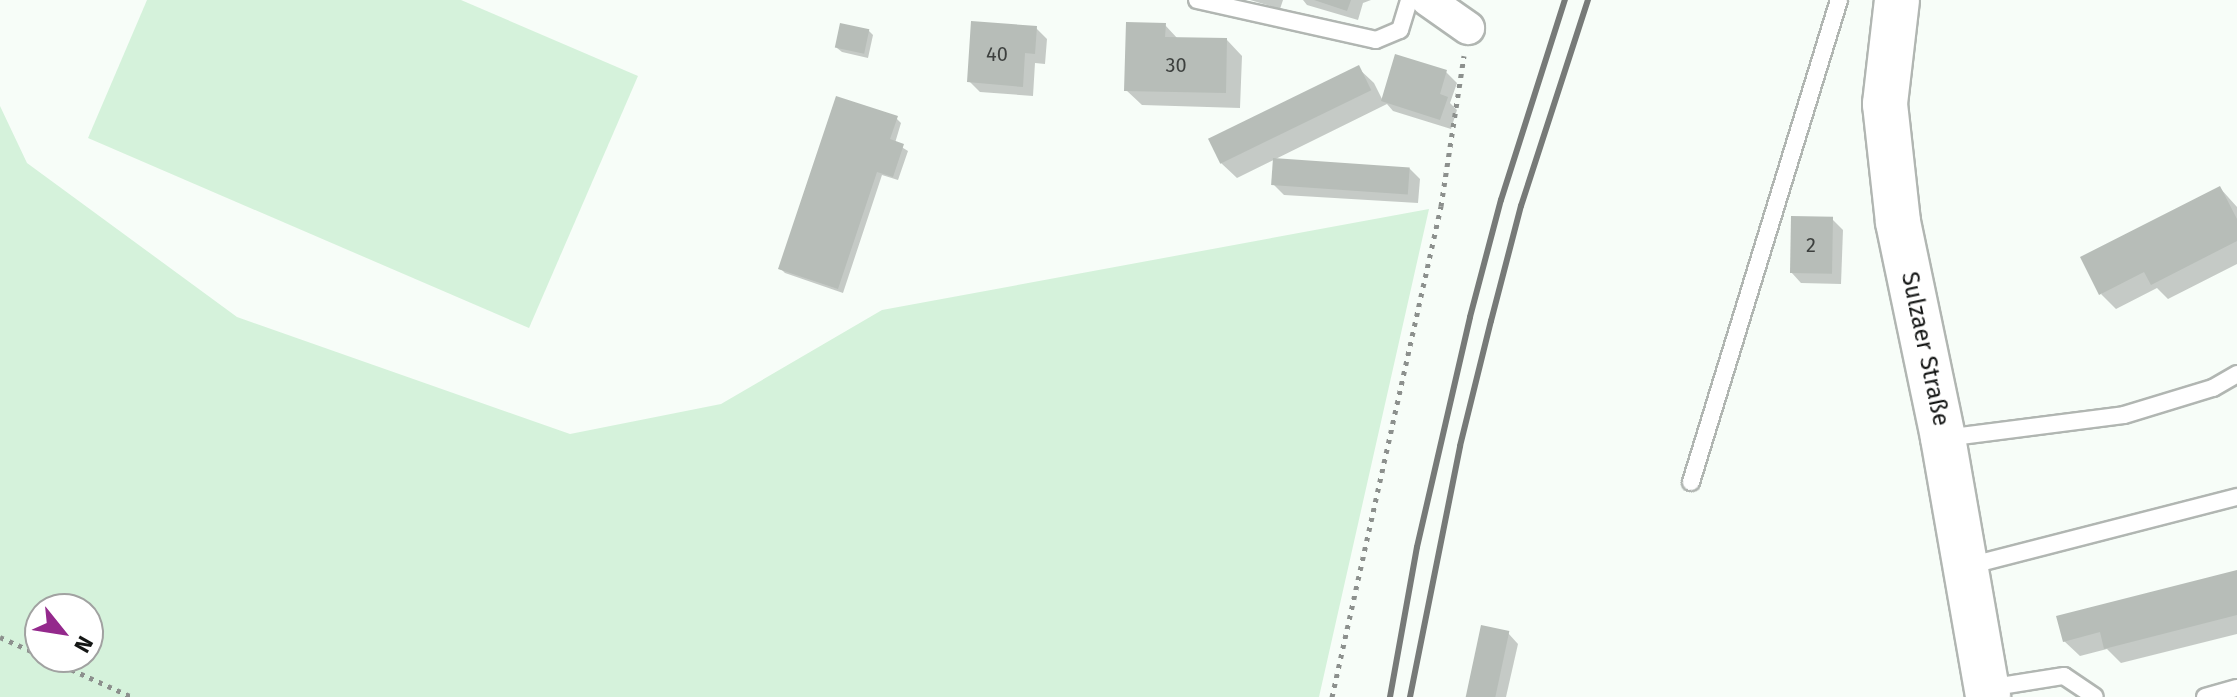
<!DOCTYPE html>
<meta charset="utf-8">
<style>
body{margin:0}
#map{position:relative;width:2237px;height:697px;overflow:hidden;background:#f7fdf8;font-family:"Fira Sans",sans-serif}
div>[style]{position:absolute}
.green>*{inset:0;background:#d5f2db}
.shadow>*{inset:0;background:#0003}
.building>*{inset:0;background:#b7bdb8;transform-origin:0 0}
.path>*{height:5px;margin-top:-2.5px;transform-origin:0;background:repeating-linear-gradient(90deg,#8c908d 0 4px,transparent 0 10px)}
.roads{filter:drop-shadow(2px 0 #b1b6b2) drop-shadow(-2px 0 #b1b6b2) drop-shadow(0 2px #b1b6b2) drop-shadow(0 -2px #b1b6b2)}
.lane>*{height:16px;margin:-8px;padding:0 8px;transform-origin:8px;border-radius:8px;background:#fff}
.street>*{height:32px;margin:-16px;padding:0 16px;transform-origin:16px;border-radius:16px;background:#fff}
.secondary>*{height:44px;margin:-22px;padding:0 22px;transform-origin:22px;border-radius:22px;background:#fff}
.rail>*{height:6px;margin:-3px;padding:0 3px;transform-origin:3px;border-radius:3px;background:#777a78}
span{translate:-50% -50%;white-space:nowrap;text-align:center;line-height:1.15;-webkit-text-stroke:6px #fff;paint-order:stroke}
.number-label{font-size:20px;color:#3d403e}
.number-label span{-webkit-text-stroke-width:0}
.street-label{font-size:24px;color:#141615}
.north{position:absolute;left:24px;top:593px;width:80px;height:80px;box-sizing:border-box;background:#fff;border:2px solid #a1a2a1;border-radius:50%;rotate:120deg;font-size:22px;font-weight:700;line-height:32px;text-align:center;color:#141615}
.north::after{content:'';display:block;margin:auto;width:28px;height:36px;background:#94298c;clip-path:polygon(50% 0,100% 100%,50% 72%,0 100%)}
</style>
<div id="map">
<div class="green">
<div style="clip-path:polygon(147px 0,461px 0,638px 76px,529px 328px,88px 138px)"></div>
<div style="clip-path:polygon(evenodd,0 106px,27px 163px,237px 317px,570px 434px,721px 404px,882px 310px,1429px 209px,1319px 697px,0 697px,0 106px,88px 609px,88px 657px,40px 657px,40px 609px,88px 609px)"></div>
</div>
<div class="shadow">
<div style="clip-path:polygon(1250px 0,1283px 0,1280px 9px)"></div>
<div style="clip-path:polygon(1303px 0,1371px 0,1363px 3px,1358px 20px,1307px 5px)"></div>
<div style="clip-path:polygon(1165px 25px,1178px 39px,1227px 40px,1242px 56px,1240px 108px,1142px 105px,1126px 90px)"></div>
<div style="clip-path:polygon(1036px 28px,1047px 39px,1045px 64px,1035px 63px,1033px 96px,980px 92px,969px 81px)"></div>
<div style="clip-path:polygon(868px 30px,873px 35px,868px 58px,842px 52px,837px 48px)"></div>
<div style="clip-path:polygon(1358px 68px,1374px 83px,1383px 101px,1446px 72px,1457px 83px,1450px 103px,1457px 110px,1451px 129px,1393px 111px,1387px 104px,1237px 178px,1221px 163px)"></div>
<div style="clip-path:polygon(896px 118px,901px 123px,895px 143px,908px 151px,898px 180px,882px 175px,843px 293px,785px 273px,780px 268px)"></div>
<div style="clip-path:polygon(1409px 168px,1420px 179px,1418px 203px,1284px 195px,1273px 184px)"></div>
<div style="clip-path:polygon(2220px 188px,2237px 207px,2237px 264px,2168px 299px,2157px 288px,2116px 309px,2101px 294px)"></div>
<div style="clip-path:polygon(1832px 219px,1843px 230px,1841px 284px,1801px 283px,1791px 272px)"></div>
<div style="clip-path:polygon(2237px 573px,2237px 634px,2121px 663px,2107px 649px,2080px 656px,2064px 641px)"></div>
<div style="clip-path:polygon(1508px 633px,1518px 644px,1506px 697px,1466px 697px)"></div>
</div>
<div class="building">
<div style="clip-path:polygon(1314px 0,1351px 0,1347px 11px)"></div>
<div style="clip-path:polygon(971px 21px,1037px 26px,1035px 54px,1025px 53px,1023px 87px,967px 82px)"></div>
<div style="clip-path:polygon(1126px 22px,1166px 23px,1165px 37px,1227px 38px,1226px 93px,1124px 91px)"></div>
<div style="left:840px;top:23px;width:30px;height:25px;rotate:12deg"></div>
<div style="clip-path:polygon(1395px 54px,1447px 70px,1440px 94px,1448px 97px,1440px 120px,1381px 101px)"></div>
<div style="left:1359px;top:65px;width:28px;height:168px;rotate:64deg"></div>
<div style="clip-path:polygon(836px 96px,898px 116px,890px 139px,904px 144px,893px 177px,877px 172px,838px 289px,778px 269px)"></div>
<div style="left:1273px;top:158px;width:137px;height:27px;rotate:4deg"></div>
<div style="clip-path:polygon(2220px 186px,2237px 219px,2237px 241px,2151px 285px,2144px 272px,2099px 295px,2080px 257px)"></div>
<div style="left:1791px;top:216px;width:42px;height:57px;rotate:1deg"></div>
<div style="clip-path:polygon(2237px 570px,2237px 615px,2104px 649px,2100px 632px,2063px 642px,2056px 616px)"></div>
<div style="left:1481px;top:625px;width:29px;height:74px;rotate:12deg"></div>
</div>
<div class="path">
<div style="left:0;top:637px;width:44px;rotate:24.2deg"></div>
<div style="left:44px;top:657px;width:97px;rotate:24.4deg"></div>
<div style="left:1332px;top:697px;width:503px;rotate:-77.48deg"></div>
<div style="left:1441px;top:206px;width:152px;rotate:-81.3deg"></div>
</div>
<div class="roads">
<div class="lane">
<div style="left:1197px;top:0;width:183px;rotate:12.6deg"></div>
<div style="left:1376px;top:40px;width:26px;rotate:-23deg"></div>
<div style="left:1400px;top:30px;width:31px;rotate:-73deg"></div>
<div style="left:1945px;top:438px;width:180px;rotate:-7.3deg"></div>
<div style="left:2124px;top:415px;width:93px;rotate:-16.9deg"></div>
<div style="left:2213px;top:388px;width:28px;rotate:-30deg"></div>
<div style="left:1691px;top:482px;width:504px;rotate:-72.93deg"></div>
<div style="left:1968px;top:566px;width:278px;rotate:-14.4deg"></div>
<div style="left:1988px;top:688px;width:77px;rotate:-9deg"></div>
<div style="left:2064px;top:676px;width:37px;rotate:34deg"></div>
<div style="left:2205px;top:697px;width:33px;rotate:-16deg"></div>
</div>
<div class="street">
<div style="left:1428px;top:0;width:49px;rotate:35deg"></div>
</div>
<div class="secondary">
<div style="left:1897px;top:0;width:105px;rotate:96.6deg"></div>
<div style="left:1885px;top:104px;width:119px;rotate:83.7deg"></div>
<div style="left:1898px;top:222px;width:221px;rotate:78.2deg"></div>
<div style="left:1943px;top:438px;width:263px;rotate:80.1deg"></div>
</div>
</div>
<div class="rail">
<div style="left:1390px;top:697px;width:152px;rotate:-79.8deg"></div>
<div style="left:1417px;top:547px;width:236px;rotate:-77deg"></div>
<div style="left:1470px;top:317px;width:121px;rotate:-75.2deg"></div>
<div style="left:1501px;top:200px;width:210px;rotate:-72.3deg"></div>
<div style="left:1410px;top:697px;width:256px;rotate:-78.7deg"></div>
<div style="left:1460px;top:446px;width:129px;rotate:-76.1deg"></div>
<div style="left:1491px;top:321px;width:119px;rotate:-75.4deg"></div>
<div style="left:1521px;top:206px;width:217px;rotate:-72deg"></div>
</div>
<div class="number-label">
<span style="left:997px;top:54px">40</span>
<span style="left:1176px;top:65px">30</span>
<span style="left:1811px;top:245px">2</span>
</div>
<div class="street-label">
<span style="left:1925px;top:349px;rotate:78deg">Sulzaer Straße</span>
</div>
<div class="north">N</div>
</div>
